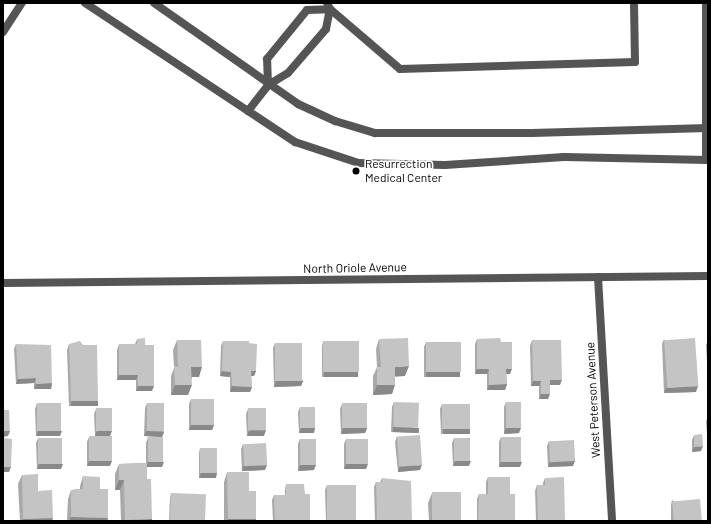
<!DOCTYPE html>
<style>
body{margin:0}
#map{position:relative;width:711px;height:524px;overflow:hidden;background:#fff;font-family:Barlow,sans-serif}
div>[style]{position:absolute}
.service>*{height:8px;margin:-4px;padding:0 4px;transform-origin:4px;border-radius:4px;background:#555}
.minor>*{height:8px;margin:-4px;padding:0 4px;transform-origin:4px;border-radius:4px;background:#555}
.tertiary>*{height:8px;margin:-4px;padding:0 4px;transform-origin:4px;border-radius:4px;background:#555}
.wall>*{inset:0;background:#a9a9a9}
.shaded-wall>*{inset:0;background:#898989;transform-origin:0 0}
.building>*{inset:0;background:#c4c4c4;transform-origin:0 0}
.dots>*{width:11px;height:11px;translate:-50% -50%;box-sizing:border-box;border:2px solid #fff;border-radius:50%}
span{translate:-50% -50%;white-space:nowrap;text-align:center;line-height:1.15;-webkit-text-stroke:3.5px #fff;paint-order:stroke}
.poi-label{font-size:12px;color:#000}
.left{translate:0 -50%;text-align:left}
.street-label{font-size:12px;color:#000}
.frame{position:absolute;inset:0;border:4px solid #000;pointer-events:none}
</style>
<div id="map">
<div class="service">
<div style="left:85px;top:3px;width:252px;rotate:33.5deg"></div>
<div style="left:295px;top:142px;width:67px;rotate:18.2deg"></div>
<div style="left:359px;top:163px;width:86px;rotate:1.3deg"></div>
<div style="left:445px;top:165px;width:119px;rotate:-3.8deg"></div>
<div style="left:564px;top:157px;width:144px;rotate:1.2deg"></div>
<div style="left:154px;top:3px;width:176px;rotate:35deg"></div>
<div style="left:298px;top:104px;width:41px;rotate:24.7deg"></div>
<div style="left:335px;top:121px;width:42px;rotate:16.7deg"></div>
<div style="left:375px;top:133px;width:157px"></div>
<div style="left:532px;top:133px;width:176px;rotate:-1.6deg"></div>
<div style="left:327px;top:3px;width:7px;rotate:63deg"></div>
<div style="left:330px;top:9px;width:92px;rotate:40.6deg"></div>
<div style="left:400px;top:69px;width:235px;rotate:-1.7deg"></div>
<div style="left:635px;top:62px;width:59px;rotate:-91deg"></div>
<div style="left:268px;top:85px;width:26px;rotate:-92deg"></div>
<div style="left:267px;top:59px;width:63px;rotate:-50.8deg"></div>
<div style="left:307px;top:10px;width:23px;rotate:-2deg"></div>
<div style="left:248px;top:111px;width:33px;rotate:-52deg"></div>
<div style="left:268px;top:85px;width:23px;rotate:-31deg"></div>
<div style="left:288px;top:73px;width:58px;rotate:-49.2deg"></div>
<div style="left:326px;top:29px;width:20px;rotate:-79deg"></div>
<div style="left:706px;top:160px;width:157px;rotate:-90deg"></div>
</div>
<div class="minor">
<div style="left:598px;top:277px;width:244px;rotate:86.7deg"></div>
</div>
<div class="tertiary">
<div style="left:3px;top:32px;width:35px;rotate:-57deg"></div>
<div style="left:3px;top:283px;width:705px;rotate:-0.57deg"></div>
</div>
<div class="wall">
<div style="clip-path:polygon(137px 339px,145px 345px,152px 391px,136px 391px,136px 380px,117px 380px,117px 350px,119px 344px,135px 344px)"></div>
<div style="clip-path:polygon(379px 339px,405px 376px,395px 376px,392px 394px,373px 395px,373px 376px,377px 367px,376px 349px)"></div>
<div style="clip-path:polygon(477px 339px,501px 342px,510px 374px,506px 374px,507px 384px,505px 390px,487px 390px,487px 374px,475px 374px,475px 344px)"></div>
<div style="clip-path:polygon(664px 339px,696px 392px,664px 393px,662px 344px)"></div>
<div style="clip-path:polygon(177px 340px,199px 377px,192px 377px,188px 395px,171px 395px,171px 376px,174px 368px,173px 350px)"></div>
<div style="clip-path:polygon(532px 340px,560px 385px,550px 385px,548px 399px,539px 399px,539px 386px,531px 386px,530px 346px)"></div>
<div style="clip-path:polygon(708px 340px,708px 376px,706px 345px)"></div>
<div style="clip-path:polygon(223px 341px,249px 343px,256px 371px,254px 376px,251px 376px,252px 387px,250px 392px,230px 392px,230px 377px,220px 376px,221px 346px)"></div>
<div style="clip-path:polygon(323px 341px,358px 372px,356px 377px,322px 377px,322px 346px)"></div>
<div style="clip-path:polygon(426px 342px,459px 377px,424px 377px,424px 347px)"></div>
<div style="clip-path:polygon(275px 343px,303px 381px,301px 386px,274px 387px,273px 348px)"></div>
<div style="clip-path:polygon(16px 344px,52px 383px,51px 389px,34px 389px,34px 383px,16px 384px,14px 349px)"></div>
<div style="clip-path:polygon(69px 344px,96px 406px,69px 406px,67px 350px)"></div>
<div style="clip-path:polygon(191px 399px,214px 425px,212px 430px,189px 430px,189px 404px)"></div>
<div style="clip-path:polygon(394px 402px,417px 433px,391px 432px,392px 407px)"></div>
<div style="clip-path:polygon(506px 402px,519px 433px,504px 434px,504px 407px)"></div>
<div style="clip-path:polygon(37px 403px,60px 436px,36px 436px,35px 409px)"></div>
<div style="clip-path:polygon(147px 403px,164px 432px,162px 437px,144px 436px,145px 408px)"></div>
<div style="clip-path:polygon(342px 404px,367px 428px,365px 433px,341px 434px,340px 409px)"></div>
<div style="clip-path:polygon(442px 404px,469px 434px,441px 434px,440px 409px)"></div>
<div style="clip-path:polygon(300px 407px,314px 433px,299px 433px,298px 412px)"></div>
<div style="clip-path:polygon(96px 409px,110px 436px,110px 466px,87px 466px,87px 442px,89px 437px,108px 436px,95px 436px,94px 414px)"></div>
<div style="clip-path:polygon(248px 409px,264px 436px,247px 436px,246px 414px)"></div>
<div style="clip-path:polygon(708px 417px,708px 446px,706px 421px)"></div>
<div style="clip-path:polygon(694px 435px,701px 451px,692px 452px,692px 440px)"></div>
<div style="clip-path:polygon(397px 436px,420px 470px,398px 472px,395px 442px)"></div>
<div style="clip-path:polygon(148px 437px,162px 467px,147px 467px,147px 479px,152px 519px,152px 521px,121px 521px,120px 490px,115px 490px,115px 474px,119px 464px,146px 463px,146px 443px)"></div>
<div style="clip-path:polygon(501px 437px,520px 467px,499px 467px,499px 442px)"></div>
<div style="clip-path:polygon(38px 438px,61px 469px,37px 469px,36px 443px)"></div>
<div style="clip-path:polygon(454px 438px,469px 466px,453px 466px,452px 443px)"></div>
<div style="clip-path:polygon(300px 439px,314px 470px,298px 471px,298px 444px)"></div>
<div style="clip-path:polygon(346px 439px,366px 469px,344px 469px,344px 444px)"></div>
<div style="clip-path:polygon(549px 441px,573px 466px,548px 467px,547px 446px)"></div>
<div style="clip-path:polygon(243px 444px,265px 470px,242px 471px,241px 449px)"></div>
<div style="clip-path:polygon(200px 448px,216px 478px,199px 478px,199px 453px)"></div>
<div style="clip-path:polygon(227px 472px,249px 491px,256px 519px,255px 521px,224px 521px,224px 482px)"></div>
<div style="clip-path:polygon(22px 475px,38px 491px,52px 521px,20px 521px,18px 484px)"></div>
<div style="clip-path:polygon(83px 476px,100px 489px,108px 518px,107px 521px,67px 521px,68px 499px,71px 490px,80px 489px,80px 486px)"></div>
<div style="clip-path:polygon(488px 477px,510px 494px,515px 521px,477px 521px,477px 499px,479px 494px,486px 494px,486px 482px)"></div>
<div style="clip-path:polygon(382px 478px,412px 521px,375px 521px,374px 487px,376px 482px,380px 482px)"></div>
<div style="clip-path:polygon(545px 478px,565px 521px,536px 521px,535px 491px,537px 485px,543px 485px,543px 483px)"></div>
<div style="clip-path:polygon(286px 484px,305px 494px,310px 521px,273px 521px,272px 500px,274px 495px,285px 495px,285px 489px)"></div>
<div style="clip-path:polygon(327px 485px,356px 521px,326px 521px,325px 490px)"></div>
<div style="clip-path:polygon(171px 493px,206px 521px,169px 521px,170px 498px)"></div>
<div style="clip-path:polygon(432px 493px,461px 520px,461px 521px,429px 521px,428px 503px)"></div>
<div style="clip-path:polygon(672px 500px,702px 521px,671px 521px,671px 505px)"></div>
</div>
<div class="shaded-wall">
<div style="clip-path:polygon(409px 366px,405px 376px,391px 377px,395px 367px)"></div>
<div style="clip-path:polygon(191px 367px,202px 367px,199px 377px,188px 377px)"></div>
<div style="clip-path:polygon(477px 369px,489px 369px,487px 374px,475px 374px)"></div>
<div style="clip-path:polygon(506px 369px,512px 369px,510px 374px,504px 374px)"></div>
<div style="clip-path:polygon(222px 371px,231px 372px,230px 377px,220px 376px)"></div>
<div style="clip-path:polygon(251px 371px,256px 371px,254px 376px,249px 376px)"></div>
<div style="left:324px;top:372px;width:34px;height:5px"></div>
<div style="left:426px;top:372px;width:34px;height:5px"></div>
<div style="clip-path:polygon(119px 375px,138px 375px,136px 380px,117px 380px)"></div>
<div style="clip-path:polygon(36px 378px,34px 383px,16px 384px,18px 379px)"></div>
<div style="clip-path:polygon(550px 380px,562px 380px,560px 385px,548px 385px)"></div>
<div style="clip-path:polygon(276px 381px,303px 381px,301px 386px,274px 387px)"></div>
<div style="clip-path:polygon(533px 381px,541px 381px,539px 386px,531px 386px)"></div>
<div style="clip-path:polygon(52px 383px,51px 389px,34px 389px,36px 384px)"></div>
<div style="clip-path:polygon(507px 384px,505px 390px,487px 390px,489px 385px)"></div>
<div style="clip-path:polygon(175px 385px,192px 385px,188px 395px,171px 395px)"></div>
<div style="clip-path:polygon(377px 385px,395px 385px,392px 394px,373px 395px)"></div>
<div style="clip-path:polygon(138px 386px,154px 386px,152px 391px,136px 391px)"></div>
<div style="clip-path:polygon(232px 386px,252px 387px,250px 392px,230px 392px)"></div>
<div style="clip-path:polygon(698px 386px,696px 392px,664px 393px,666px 388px)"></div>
<div style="clip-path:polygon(541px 394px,550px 394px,548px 399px,539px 399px)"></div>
<div style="left:71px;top:401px;width:27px;height:5px"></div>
<div style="clip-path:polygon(191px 425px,214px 425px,212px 430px,189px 430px)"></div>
<div style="left:393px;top:427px;width:26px;height:5px;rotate:2deg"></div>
<div style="clip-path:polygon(301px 428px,315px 428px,314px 433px,299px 433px)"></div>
<div style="clip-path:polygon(343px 428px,367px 428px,365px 433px,341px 434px)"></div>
<div style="clip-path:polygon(506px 428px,521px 428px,519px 433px,504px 434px)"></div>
<div style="left:443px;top:429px;width:27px;height:5px"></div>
<div style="clip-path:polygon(266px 430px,264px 436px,247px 436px,249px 431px)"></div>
<div style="clip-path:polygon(3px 431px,10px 431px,8px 436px,3px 437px)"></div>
<div style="clip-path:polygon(38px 431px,62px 431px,60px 436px,36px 436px)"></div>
<div style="clip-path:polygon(97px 431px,112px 431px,110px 436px,95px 436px)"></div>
<div style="clip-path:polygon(146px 431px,164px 432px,162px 437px,144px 436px)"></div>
<div style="clip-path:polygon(703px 446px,701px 451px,692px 452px,694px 447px)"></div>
<div style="clip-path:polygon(89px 461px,112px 461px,110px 466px,87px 466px)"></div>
<div style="clip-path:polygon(455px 461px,471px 461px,469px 466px,453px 466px)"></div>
<div style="clip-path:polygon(550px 461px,575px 461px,573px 466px,548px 467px)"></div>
<div style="clip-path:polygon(148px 462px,164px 462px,162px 467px,146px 467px)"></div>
<div style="clip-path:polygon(501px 462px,522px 462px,520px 467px,499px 467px)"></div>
<div style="clip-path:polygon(39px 464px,63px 464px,61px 469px,37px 469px)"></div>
<div style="clip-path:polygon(346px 464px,368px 464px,366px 469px,344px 469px)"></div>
<div style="clip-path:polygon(267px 465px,265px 470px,242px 471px,243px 466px)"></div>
<div style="clip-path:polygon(300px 465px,316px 465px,314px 470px,298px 471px)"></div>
<div style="clip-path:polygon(422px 465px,420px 470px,398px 472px,399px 467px)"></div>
<div style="clip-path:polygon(3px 467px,11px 467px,9px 472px,3px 472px)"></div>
<div style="clip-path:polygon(201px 473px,217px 473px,216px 478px,199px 478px)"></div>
<div style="clip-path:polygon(119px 480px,124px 480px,120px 490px,115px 490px)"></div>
<div style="clip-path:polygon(71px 517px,108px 518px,107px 521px,69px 521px)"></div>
<div style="clip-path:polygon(53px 518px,52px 521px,23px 521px,23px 519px)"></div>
<div style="clip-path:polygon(152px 519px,152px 521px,124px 521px,125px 520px)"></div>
<div style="left:228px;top:519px;width:28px;height:2px"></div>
<div style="left:433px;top:520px;width:28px;height:1px"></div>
</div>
<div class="building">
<div style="clip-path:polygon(145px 338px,145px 345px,154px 345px,154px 386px,138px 386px,138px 375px,119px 375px,119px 344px,137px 344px,137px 339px)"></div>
<div style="clip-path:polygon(408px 338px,409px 366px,395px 367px,395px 385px,377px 385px,377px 367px,381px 367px,379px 339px)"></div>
<div style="clip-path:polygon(500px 338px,501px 342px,512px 342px,512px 369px,506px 369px,507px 384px,489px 385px,489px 369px,477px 369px,477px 339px)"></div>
<div style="left:695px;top:338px;width:48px;height:31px;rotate:86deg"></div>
<div style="clip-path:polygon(177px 340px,201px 340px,202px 367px,191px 367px,192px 385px,175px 385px,174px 366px,178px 367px)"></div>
<div style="clip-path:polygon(532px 340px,561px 340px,562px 380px,550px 380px,550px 394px,541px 394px,541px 381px,533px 381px)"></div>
<div style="clip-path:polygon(80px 341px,83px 345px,97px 345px,98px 401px,71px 401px,69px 344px)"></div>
<div style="clip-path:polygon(223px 341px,249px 341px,249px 343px,257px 344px,256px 371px,251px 371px,252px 387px,232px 386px,231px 372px,222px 371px)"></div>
<div style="left:323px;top:341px;width:36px;height:31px"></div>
<div style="left:426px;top:342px;width:35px;height:30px"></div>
<div style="left:275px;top:343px;width:27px;height:38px"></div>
<div style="clip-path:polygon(16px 344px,51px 345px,52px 383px,36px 384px,36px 378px,18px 379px)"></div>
<div style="left:191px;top:399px;width:23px;height:26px"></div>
<div style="left:394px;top:402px;width:25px;height:25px;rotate:2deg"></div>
<div style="left:506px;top:402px;width:15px;height:26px"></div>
<div style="left:37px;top:403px;width:24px;height:28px"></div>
<div style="left:147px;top:403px;width:17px;height:28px"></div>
<div style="left:367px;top:403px;width:25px;height:25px;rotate:90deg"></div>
<div style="left:442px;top:404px;width:28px;height:25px"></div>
<div style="left:300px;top:407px;width:15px;height:21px"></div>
<div style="left:112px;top:408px;width:23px;height:16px;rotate:90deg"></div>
<div style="left:266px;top:408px;width:22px;height:18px;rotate:90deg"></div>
<div style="clip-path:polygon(3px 410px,9px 410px,10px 431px,3px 431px)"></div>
<div style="clip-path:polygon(702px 434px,703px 446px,694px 447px,694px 435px)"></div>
<div style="left:420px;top:435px;width:30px;height:23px;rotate:86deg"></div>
<div style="left:112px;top:436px;width:25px;height:23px;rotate:90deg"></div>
<div style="left:148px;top:437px;width:15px;height:25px"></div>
<div style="left:501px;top:437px;width:20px;height:25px"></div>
<div style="clip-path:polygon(3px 438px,12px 439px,11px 467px,3px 467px)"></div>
<div style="left:38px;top:438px;width:24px;height:26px"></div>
<div style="left:454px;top:438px;width:16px;height:23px"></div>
<div style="left:300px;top:439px;width:16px;height:26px"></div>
<div style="left:346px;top:439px;width:22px;height:25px"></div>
<div style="left:574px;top:440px;width:21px;height:25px;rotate:87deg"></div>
<div style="left:266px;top:443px;width:22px;height:23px;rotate:87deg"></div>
<div style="left:200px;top:448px;width:17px;height:25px"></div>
<div style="clip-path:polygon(147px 463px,147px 479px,151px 479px,152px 519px,125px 520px,124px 480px,119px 480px,119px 464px)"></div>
<div style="clip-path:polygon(227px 472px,249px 472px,249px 491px,256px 491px,256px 519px,228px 519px)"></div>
<div style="clip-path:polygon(38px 474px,38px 491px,52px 490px,53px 518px,23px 519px,22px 475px)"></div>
<div style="clip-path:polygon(83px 476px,100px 477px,100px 489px,108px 489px,108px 518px,71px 517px,71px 490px,83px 489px)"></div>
<div style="clip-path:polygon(488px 477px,510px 477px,510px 494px,515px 494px,515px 521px,478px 521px,479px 494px,488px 494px)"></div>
<div style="clip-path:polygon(564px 477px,565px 521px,538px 521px,537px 485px,545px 485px,545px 478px)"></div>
<div style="clip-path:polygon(382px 478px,411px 481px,412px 521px,377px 521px,376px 482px,382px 482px)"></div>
<div style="clip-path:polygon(286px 484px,304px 484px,305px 494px,310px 494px,310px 521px,275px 521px,274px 495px,286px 495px)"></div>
<div style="left:327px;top:485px;width:29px;height:36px"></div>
<div style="left:461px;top:492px;width:28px;height:29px;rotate:90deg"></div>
<div style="left:171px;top:493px;width:35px;height:28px;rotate:2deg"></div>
<div style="left:700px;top:499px;width:22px;height:28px;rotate:85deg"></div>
</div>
<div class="dots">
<div style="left:356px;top:171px;background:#000"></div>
</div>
<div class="poi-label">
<span class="left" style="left:365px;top:171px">Resurrection<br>Medical Center</span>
</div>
<div class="street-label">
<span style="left:355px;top:268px;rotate:-1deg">North Oriole Avenue</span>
<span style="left:593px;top:400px;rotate:-93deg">West Peterson Avenue</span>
</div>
<div class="frame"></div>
</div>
